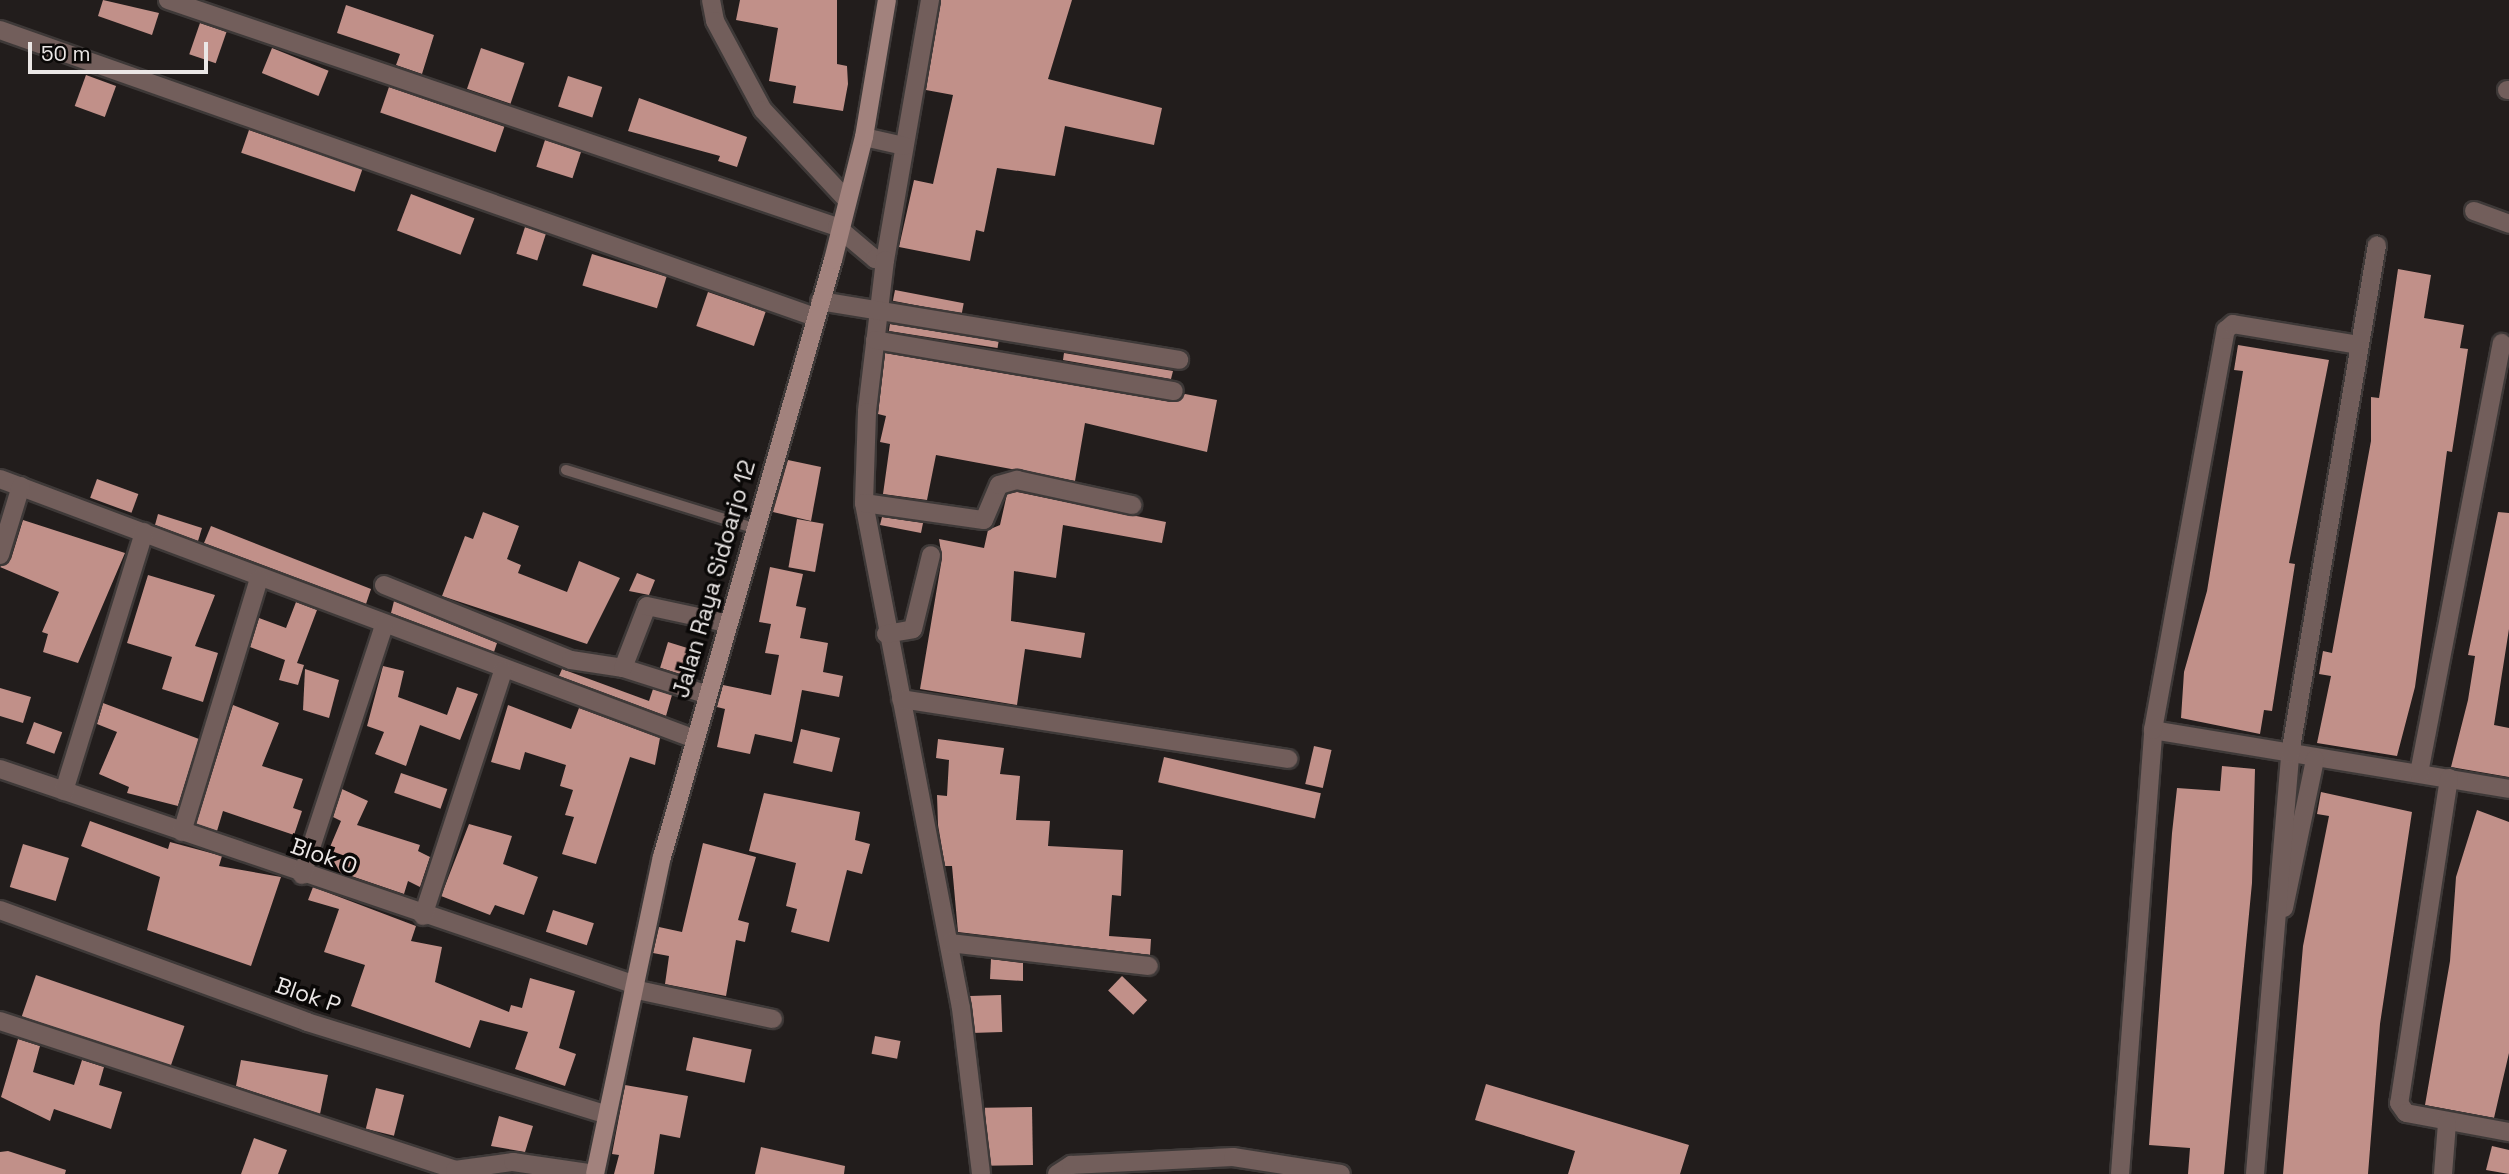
<!DOCTYPE html>
<style>
body{margin:0}
#map{position:relative;width:2509px;height:1174px;overflow:hidden;background:#221d1c;font-family:"Space Grotesk",sans-serif}
div>[style]{position:absolute}
.building>*{inset:0;background:#c19089;transform-origin:0 0}
.roads{filter:drop-shadow(2px 0 #3e3938) drop-shadow(-2px 0 #3e3938) drop-shadow(0 2px #3e3938) drop-shadow(0 -2px #3e3938)}
.service>*{height:10px;margin:-5px;padding:0 5px;transform-origin:5px;border-radius:5px;background:#725e5b}
.minor>*{height:18px;margin:-9px;padding:0 9px;transform-origin:9px;border-radius:9px;background:#725e5b}
.secondary>*{height:18px;margin:-9px;padding:0 9px;transform-origin:9px;border-radius:9px;background:#a2827d}
span{translate:-50% -50%;white-space:nowrap;text-align:center;line-height:1.15;-webkit-text-stroke:7px #0a0807;paint-order:stroke}
.street-label{font-size:23px;color:#ebe7e6}
.scale{position:absolute;left:28px;top:42px;width:180px;height:32px;box-sizing:border-box;border:4px solid #ebe7e6;border-top:0;padding-left:9px;font-size:21px;line-height:24px;white-space:nowrap;color:#ebe7e6;-webkit-text-stroke:5px #0a0807;paint-order:stroke}
</style>
<div id="map">
<div class="building">
<div style="clip-path:polygon(103px 0,159px 13px,152px 35px,98px 16px)"></div>
<div style="clip-path:polygon(740px 0,837px 0,837px 64px,847px 66px,848px 84px,843px 111px,793px 103px,796px 86px,769px 81px,778px 28px,736px 20px)"></div>
<div style="clip-path:polygon(941px 0,1072px 0,1048px 79px,1162px 108px,1154px 145px,1065px 126px,1055px 176px,997px 168px,984px 232px,976px 230px,970px 261px,899px 247px,914px 180px,933px 184px,953px 95px,926px 90px)"></div>
<div style="clip-path:polygon(346px 5px,434px 35px,422px 74px,396px 65px,400px 54px,337px 33px)"></div>
<div style="left:200px;top:23px;width:28px;height:33px;rotate:19deg"></div>
<div style="left:272px;top:48px;width:61px;height:27px;rotate:22deg"></div>
<div style="left:481px;top:48px;width:46px;height:43px;rotate:19deg"></div>
<div style="left:86px;top:75px;width:32px;height:33px;rotate:20deg"></div>
<div style="left:568px;top:76px;width:36px;height:32px;rotate:18deg"></div>
<div style="left:389px;top:87px;width:122px;height:27px;rotate:19deg"></div>
<div style="clip-path:polygon(639px 98px,747px 137px,737px 167px,718px 161px,720px 156px,628px 131px)"></div>
<div style="left:249px;top:130px;width:120px;height:24px;rotate:19deg"></div>
<div style="left:545px;top:140px;width:38px;height:28px;rotate:18deg"></div>
<div style="left:411px;top:194px;width:68px;height:39px;rotate:21deg"></div>
<div style="left:525px;top:227px;width:22px;height:28px;rotate:18deg"></div>
<div style="left:592px;top:254px;width:78px;height:33px;rotate:17deg"></div>
<div style="clip-path:polygon(2398px 269px,2431px 275px,2424px 318px,2464px 325px,2460px 348px,2468px 349px,2452px 452px,2447px 451px,2415px 687px,2397px 756px,2317px 743px,2331px 676px,2319px 674px,2323px 651px,2332px 653px,2371px 441px,2371px 397px,2379px 398px)"></div>
<div style="left:895px;top:290px;width:70px;height:11px;rotate:11deg"></div>
<div style="left:708px;top:292px;width:61px;height:36px;rotate:19deg"></div>
<div style="left:890px;top:324px;width:110px;height:7px;rotate:9deg"></div>
<div style="clip-path:polygon(2238px 345px,2329px 360px,2289px 563px,2295px 564px,2272px 711px,2264px 710px,2260px 734px,2181px 718px,2184px 672px,2207px 591px,2243px 371px,2234px 370px)"></div>
<div style="clip-path:polygon(885px 353px,1172px 402px,1185px 394px,1217px 400px,1207px 452px,1085px 423px,1075px 481px,936px 455px,927px 500px,883px 494px,890px 444px,880px 442px,886px 416px,878px 414px)"></div>
<div style="clip-path:polygon(1064px 353px,1173px 371px,1171px 379px,1063px 360px)"></div>
<div style="clip-path:polygon(788px 460px,821px 467px,811px 521px,773px 512px)"></div>
<div style="left:97px;top:479px;width:44px;height:20px;rotate:20deg"></div>
<div style="clip-path:polygon(1017px 492px,1166px 522px,1162px 543px,1063px 525px,1056px 578px,1014px 571px,1011px 621px,1085px 633px,1081px 658px,1025px 649px,1017px 705px,920px 689px,942px 558px,939px 539px,984px 548px,988px 530px,1000px 525px,1007px 494px)"></div>
<div style="clip-path:polygon(483px 512px,519px 526px,507px 559px,521px 565px,518px 573px,567px 592px,579px 561px,620px 578px,587px 644px,442px 596px,465px 536px,473px 539px)"></div>
<div style="clip-path:polygon(2498px 512px,2509px 513px,2509px 629px,2494px 725px,2509px 728px,2509px 777px,2451px 767px,2468px 700px,2475px 656px,2468px 655px)"></div>
<div style="clip-path:polygon(158px 514px,202px 528px,198px 541px,155px 525px)"></div>
<div style="clip-path:polygon(882px 517px,923px 523px,921px 533px,880px 525px)"></div>
<div style="left:797px;top:519px;width:27px;height:49px;rotate:10deg"></div>
<div style="clip-path:polygon(23px 520px,125px 553px,78px 663px,43px 652px,48px 634px,42px 632px,59px 592px,0 567px,11px 559px)"></div>
<div style="clip-path:polygon(211px 526px,371px 589px,366px 604px,204px 543px)"></div>
<div style="clip-path:polygon(770px 567px,803px 574px,796px 606px,806px 608px,800px 638px,828px 643px,823px 672px,843px 676px,839px 697px,802px 690px,792px 742px,755px 734px,750px 754px,717px 747px,725px 709px,717px 707px,723px 685px,771px 695px,779px 655px,765px 653px,771px 624px,759px 622px)"></div>
<div style="clip-path:polygon(637px 573px,655px 580px,649px 595px,629px 591px)"></div>
<div style="clip-path:polygon(148px 575px,215px 595px,195px 646px,218px 653px,203px 702px,162px 689px,172px 657px,127px 643px)"></div>
<div style="clip-path:polygon(394px 601px,497px 643px,494px 652px,391px 613px)"></div>
<div style="clip-path:polygon(296px 602px,317px 610px,297px 663px,304px 665px,298px 685px,279px 680px,285px 660px,250px 647px,259px 618px,286px 628px)"></div>
<div style="left:668px;top:642px;width:21px;height:27px;rotate:17deg"></div>
<div style="clip-path:polygon(383px 666px,404px 671px,398px 697px,447px 715px,457px 687px,478px 694px,460px 740px,420px 725px,406px 766px,375px 754px,384px 732px,367px 726px)"></div>
<div style="clip-path:polygon(305px 669px,339px 680px,329px 718px,303px 710px)"></div>
<div style="clip-path:polygon(562px 669px,649px 701px,653px 689px,672px 695px,666px 716px,559px 676px)"></div>
<div style="clip-path:polygon(0 688px,31px 697px,23px 723px,0 716px)"></div>
<div style="clip-path:polygon(103px 703px,199px 739px,178px 806px,127px 793px,129px 787px,99px 774px,117px 732px,97px 724px)"></div>
<div style="clip-path:polygon(233px 705px,279px 723px,262px 766px,303px 779px,293px 808px,302px 811px,294px 835px,223px 811px,217px 831px,196px 824px)"></div>
<div style="clip-path:polygon(508px 705px,571px 729px,579px 708px,660px 738px,655px 765px,630px 757px,596px 864px,562px 854px,574px 817px,565px 815px,573px 790px,560px 786px,566px 765px,525px 752px,520px 770px,491px 762px)"></div>
<div style="left:34px;top:722px;width:30px;height:23px;rotate:20deg"></div>
<div style="left:801px;top:729px;width:40px;height:35px;rotate:13deg"></div>
<div style="clip-path:polygon(938px 739px,1004px 748px,1000px 774px,1020px 776px,1016px 820px,1050px 821px,1048px 846px,1123px 850px,1121px 896px,1112px 895px,1109px 936px,1151px 939px,1150px 955px,958px 932px,952px 866px,945px 866px,938px 825px,937px 795px,947px 796px,949px 760px,936px 758px)"></div>
<div style="left:1314px;top:746px;width:18px;height:39px;rotate:13deg"></div>
<div style="left:1164px;top:757px;width:161px;height:26px;rotate:13deg"></div>
<div style="clip-path:polygon(2222px 766px,2255px 769px,2252px 883px,2224px 1174px,2188px 1174px,2190px 1148px,2149px 1145px,2172px 833px,2177px 788px,2220px 791px)"></div>
<div style="left:401px;top:773px;width:49px;height:21px;rotate:19deg"></div>
<div style="clip-path:polygon(342px 789px,368px 801px,357px 825px,420px 845px,418px 851px,430px 857px,420px 887px,408px 881px,404px 894px,322px 866px,341px 821px,333px 817px)"></div>
<div style="clip-path:polygon(2321px 792px,2412px 812px,2380px 1024px,2368px 1174px,2283px 1174px,2303px 946px,2329px 816px,2317px 814px)"></div>
<div style="clip-path:polygon(764px 793px,860px 812px,855px 840px,870px 844px,862px 874px,847px 870px,829px 942px,791px 932px,797px 909px,786px 906px,796px 863px,749px 851px)"></div>
<div style="clip-path:polygon(2477px 810px,2509px 822px,2509px 1053px,2494px 1118px,2425px 1105px,2450px 961px,2456px 877px)"></div>
<div style="clip-path:polygon(90px 821px,168px 849px,170px 842px,222px 856px,219px 866px,281px 877px,251px 966px,147px 930px,160px 877px,81px 846px)"></div>
<div style="clip-path:polygon(469px 824px,512px 836px,503px 864px,538px 877px,524px 915px,495px 905px,490px 915px,441px 896px)"></div>
<div style="clip-path:polygon(703px 843px,756px 857px,738px 920px,749px 923px,745px 942px,736px 940px,726px 996px,665px 984px,669px 956px,653px 953px,659px 927px,682px 932px)"></div>
<div style="left:23px;top:844px;width:48px;height:45px;rotate:17deg"></div>
<div style="clip-path:polygon(313px 887px,416px 926px,411px 941px,442px 947px,435px 982px,509px 1012px,511px 1005px,522px 1008px,530px 978px,575px 991px,559px 1048px,576px 1054px,565px 1086px,515px 1069px,528px 1032px,480px 1020px,470px 1048px,351px 1006px,365px 965px,324px 952px,339px 909px,308px 900px)"></div>
<div style="left:553px;top:910px;width:43px;height:23px;rotate:18deg"></div>
<div style="clip-path:polygon(991px 959px,1023px 963px,1023px 981px,990px 979px)"></div>
<div style="left:36px;top:975px;width:157px;height:44px;rotate:19deg"></div>
<div style="left:1122px;top:976px;width:35px;height:20px;rotate:44deg"></div>
<div style="left:1001px;top:995px;width:37px;height:31px;rotate:88deg"></div>
<div style="left:875px;top:1036px;width:26px;height:18px;rotate:11deg"></div>
<div style="left:693px;top:1037px;width:60px;height:34px;rotate:12deg"></div>
<div style="clip-path:polygon(18px 1039px,40px 1046px,33px 1072px,74px 1085px,82px 1060px,104px 1067px,99px 1085px,122px 1092px,111px 1129px,54px 1109px,50px 1121px,1px 1097px)"></div>
<div style="clip-path:polygon(241px 1060px,328px 1075px,320px 1114px,236px 1086px)"></div>
<div style="clip-path:polygon(1486px 1084px,1689px 1145px,1680px 1174px,1568px 1174px,1575px 1151px,1475px 1120px)"></div>
<div style="clip-path:polygon(625px 1085px,688px 1096px,680px 1138px,660px 1134px,654px 1174px,614px 1174px,619px 1155px,612px 1154px)"></div>
<div style="left:376px;top:1088px;width:29px;height:42px;rotate:14deg"></div>
<div style="left:1032px;top:1107px;width:58px;height:47px;rotate:89deg"></div>
<div style="clip-path:polygon(499px 1116px,533px 1126px,525px 1152px,491px 1146px)"></div>
<div style="clip-path:polygon(254px 1138px,287px 1150px,278px 1174px,241px 1174px)"></div>
<div style="clip-path:polygon(2492px 1146px,2509px 1150px,2509px 1174px,2486px 1170px)"></div>
<div style="clip-path:polygon(761px 1147px,845px 1166px,844px 1174px,755px 1174px)"></div>
<div style="clip-path:polygon(8px 1151px,66px 1170px,65px 1174px,0 1174px,0 1152px)"></div>
</div>
<div class="roads">
<div class="service">
<div style="left:566px;top:470px;width:196px;rotate:17.2deg"></div>
</div>
<div class="minor">
<div style="left:168px;top:0;width:706px;rotate:18.74deg"></div>
<div style="left:837px;top:227px;width:50px;rotate:40.1deg"></div>
<div style="left:875px;top:259px;width:10px;rotate:6deg"></div>
<div style="left:711px;top:0;width:21px;rotate:79deg"></div>
<div style="left:715px;top:21px;width:101px;rotate:61.7deg"></div>
<div style="left:763px;top:110px;width:120px;rotate:47deg"></div>
<div style="left:930px;top:0;width:264px;rotate:99.8deg"></div>
<div style="left:885px;top:260px;width:153px;rotate:96.8deg"></div>
<div style="left:867px;top:412px;width:91px;rotate:91.9deg"></div>
<div style="left:864px;top:503px;width:514px;rotate:79.13deg"></div>
<div style="left:961px;top:1008px;width:167px;rotate:83.1deg"></div>
<div style="left:0;top:30px;width:864px;rotate:19.4deg"></div>
<div style="left:2507px;top:90px;width:2px"></div>
<div style="left:864px;top:137px;width:41px;rotate:12.7deg"></div>
<div style="left:2474px;top:211px;width:37px;rotate:20deg"></div>
<div style="left:820px;top:301px;width:364px;rotate:9.3deg"></div>
<div style="left:875px;top:340px;width:303px;rotate:9.7deg"></div>
<div style="left:0;top:479px;width:742px;rotate:20.51deg"></div>
<div style="left:864px;top:503px;width:121px;rotate:8.1deg"></div>
<div style="left:984px;top:520px;width:38px;rotate:-67deg"></div>
<div style="left:999px;top:485px;width:19px;rotate:-16deg"></div>
<div style="left:1017px;top:480px;width:118px;rotate:12.3deg"></div>
<div style="left:0;top:555px;width:72px;rotate:-73.1deg"></div>
<div style="left:384px;top:585px;width:201px;rotate:21.9deg"></div>
<div style="left:571px;top:660px;width:53px;rotate:8.7deg"></div>
<div style="left:623px;top:668px;width:89px;rotate:17.6deg"></div>
<div style="left:886px;top:634px;width:27px;rotate:-10deg"></div>
<div style="left:913px;top:629px;width:76px;rotate:-76.3deg"></div>
<div style="left:623px;top:668px;width:66px;rotate:-68.8deg"></div>
<div style="left:647px;top:606px;width:81px;rotate:12.1deg"></div>
<div style="left:901px;top:699px;width:392px;rotate:8.8deg"></div>
<div style="left:2153px;top:730px;width:361px;rotate:9.4deg"></div>
<div style="left:0;top:769px;width:669px;rotate:18.76deg"></div>
<div style="left:2419px;top:773px;width:438px;rotate:-79.1deg"></div>
<div style="left:2449px;top:778px;width:329px;rotate:98.7deg"></div>
<div style="left:2399px;top:1103px;width:12px;rotate:55deg"></div>
<div style="left:2406px;top:1113px;width:105px;rotate:10.5deg"></div>
<div style="left:64px;top:791px;width:271px;rotate:-72.8deg"></div>
<div style="left:182px;top:832px;width:264px;rotate:-73.1deg"></div>
<div style="left:302px;top:875px;width:262px;rotate:-71.8deg"></div>
<div style="left:2284px;top:908px;width:152px;rotate:-78.2deg"></div>
<div style="left:0;top:910px;width:327px;rotate:20deg"></div>
<div style="left:307px;top:1022px;width:311px;rotate:17.2deg"></div>
<div style="left:423px;top:916px;width:258px;rotate:-71.9deg"></div>
<div style="left:950px;top:943px;width:200px;rotate:6.6deg"></div>
<div style="left:633px;top:989px;width:143px;rotate:12.1deg"></div>
<div style="left:0;top:1021px;width:479px;rotate:18.1deg"></div>
<div style="left:455px;top:1170px;width:59px;rotate:-7.9deg"></div>
<div style="left:513px;top:1162px;width:83px;rotate:8.3deg"></div>
<div style="left:1057px;top:1174px;width:17px;rotate:-33deg"></div>
<div style="left:1071px;top:1165px;width:162px;rotate:-2.8deg"></div>
<div style="left:1233px;top:1157px;width:109px;rotate:8.9deg"></div>
<div style="left:2120px;top:1174px;width:445px;rotate:-85.7deg"></div>
<div style="left:2153px;top:730px;width:407px;rotate:-79.7deg"></div>
<div style="left:2226px;top:330px;width:9px;rotate:-41deg"></div>
<div style="left:2233px;top:324px;width:127px;rotate:9.5deg"></div>
<div style="left:2255px;top:1174px;width:421px;rotate:-85.2deg"></div>
<div style="left:2290px;top:754px;width:516px;rotate:-80.3deg"></div>
<div style="left:2443px;top:1174px;width:51px;rotate:-85.5deg"></div>
</div>
<div class="secondary">
<div style="left:595px;top:1174px;width:324px;rotate:-78.1deg"></div>
<div style="left:662px;top:857px;width:621px;rotate:-74.02deg"></div>
<div style="left:833px;top:260px;width:127px;rotate:-75.9deg"></div>
<div style="left:864px;top:137px;width:139px;rotate:-80.5deg"></div>
</div>
</div>
<div class="street-label">
<span style="left:714px;top:579px;rotate:-74deg">Jalan Raya Sidoarjo 12</span>
<span style="left:324px;top:856px;rotate:19deg">Blok O</span>
<span style="left:308px;top:995px;rotate:19deg">Blok P</span>
</div>
<div class="scale">50 m</div>
</div>
